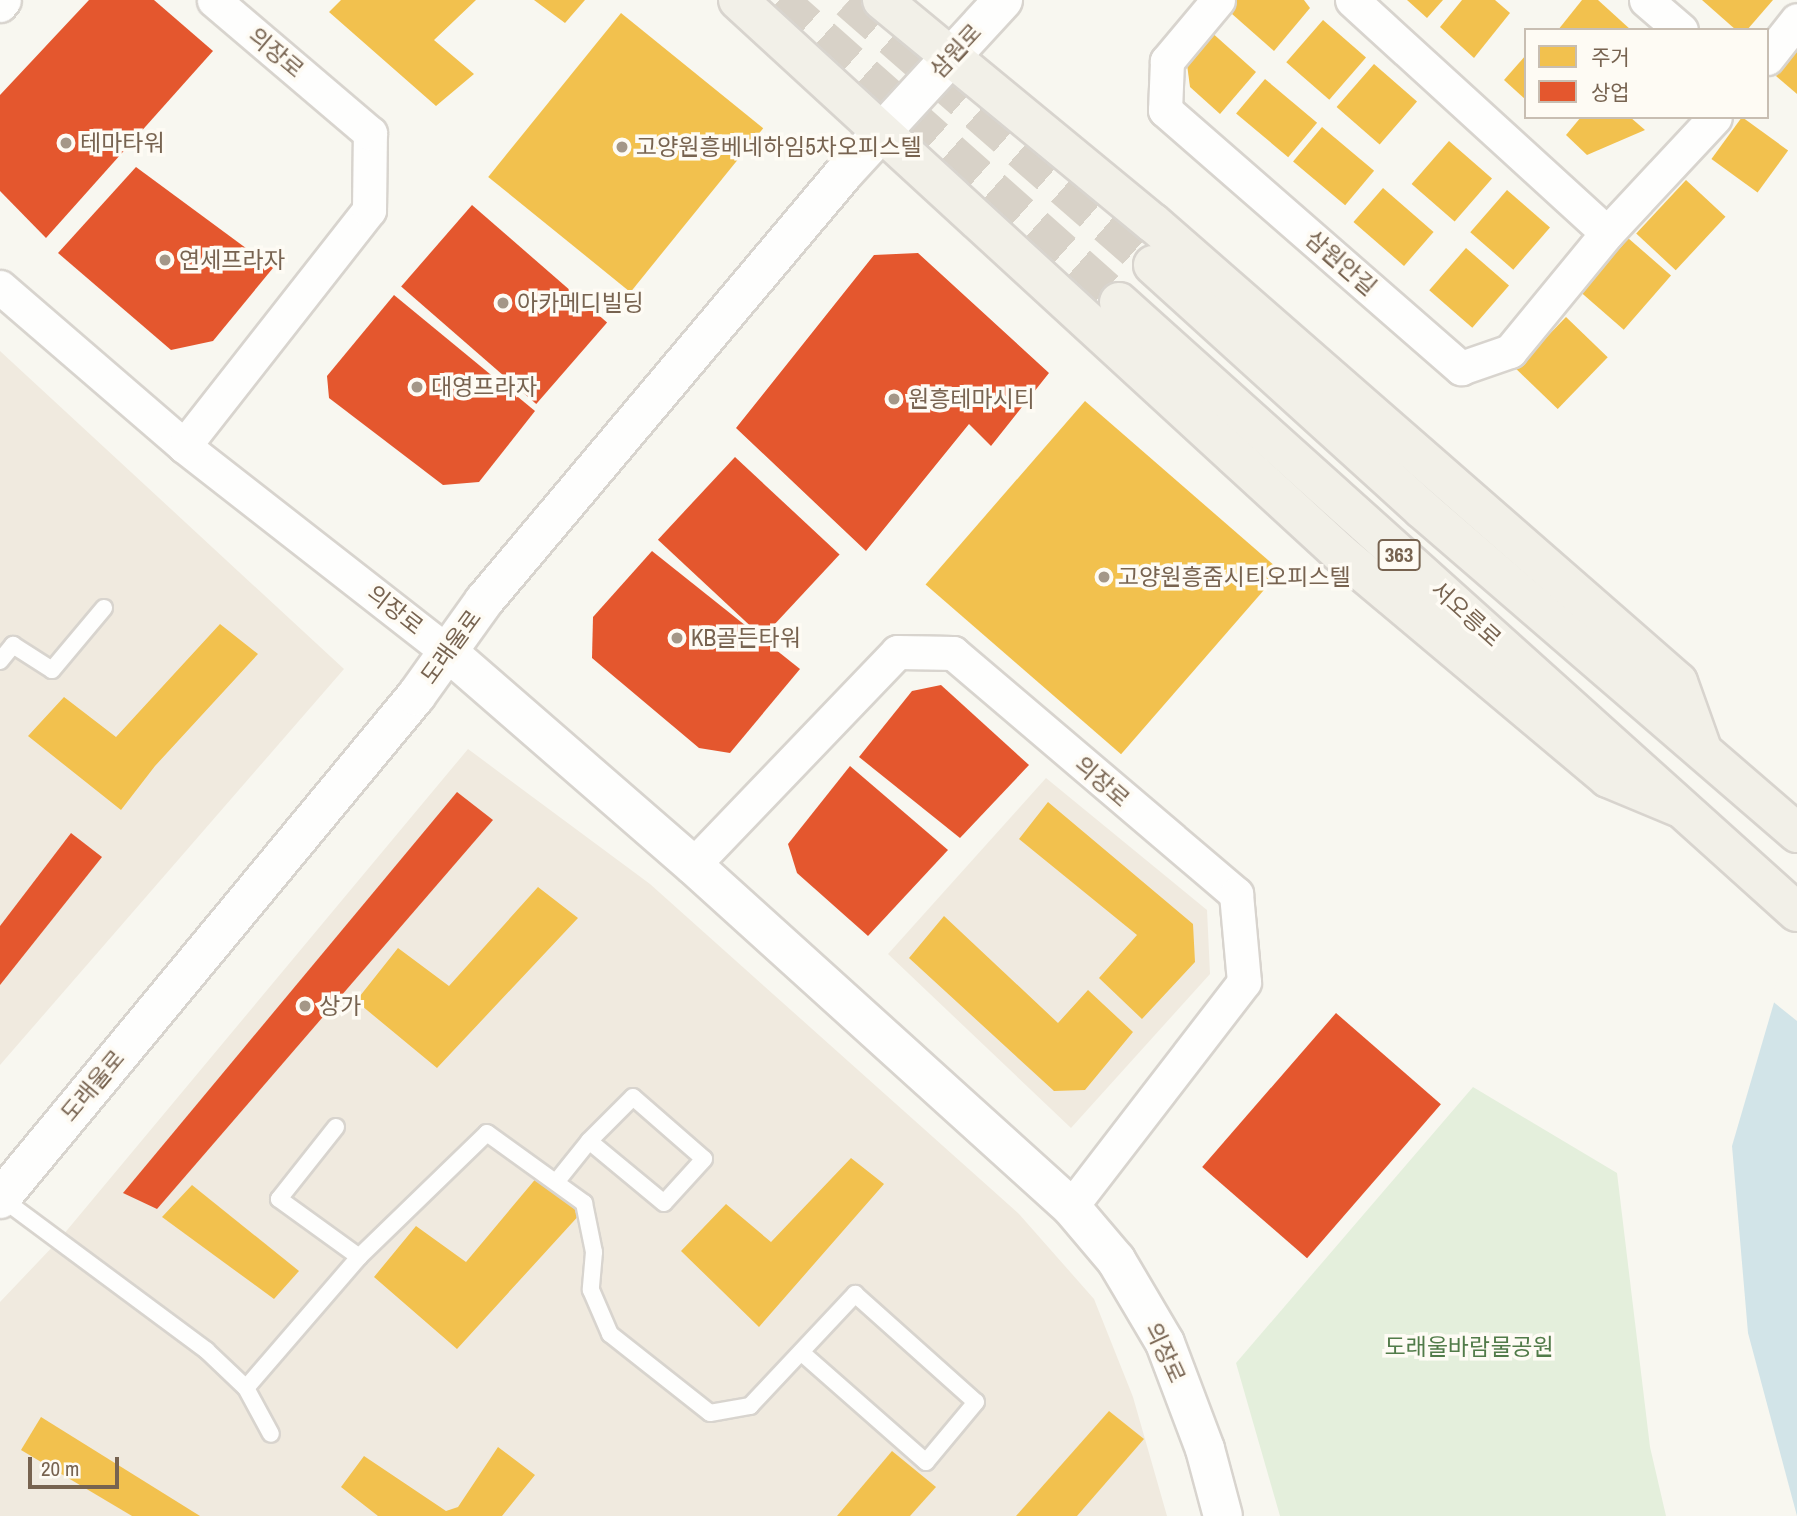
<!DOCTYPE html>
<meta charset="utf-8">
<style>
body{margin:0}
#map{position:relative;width:1797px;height:1516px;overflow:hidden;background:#f8f7f0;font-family:"Archivo Narrow","Noto Sans KR",sans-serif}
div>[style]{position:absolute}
.residential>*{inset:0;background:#f0eadf}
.green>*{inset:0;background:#e4efdc}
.water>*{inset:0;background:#d2e4e8}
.pier>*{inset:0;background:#f8f7f0}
.homes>*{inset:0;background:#f2c14e;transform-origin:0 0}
.shops>*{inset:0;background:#e4572e;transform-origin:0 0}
.primary-tunnel>*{height:38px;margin-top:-19px;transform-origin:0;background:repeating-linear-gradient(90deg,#d8d2c8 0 38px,transparent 0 57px)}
.roads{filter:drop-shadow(2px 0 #d8d4ce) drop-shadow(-2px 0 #d8d4ce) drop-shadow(0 2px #d8d4ce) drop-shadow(0 -2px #d8d4ce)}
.service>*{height:16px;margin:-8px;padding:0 8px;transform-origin:8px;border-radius:8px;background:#fefefd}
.minor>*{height:33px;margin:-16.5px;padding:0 16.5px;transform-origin:16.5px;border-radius:16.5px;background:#fefefd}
.tertiary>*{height:38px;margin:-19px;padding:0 19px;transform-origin:19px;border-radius:19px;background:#fefefd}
.secondary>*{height:38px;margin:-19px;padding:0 19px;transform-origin:19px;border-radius:19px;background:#fefefd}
.primary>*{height:38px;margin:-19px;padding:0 19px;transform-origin:19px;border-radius:19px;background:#f2f0e8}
.dots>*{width:19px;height:19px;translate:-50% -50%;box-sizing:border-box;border:4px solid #fefbf4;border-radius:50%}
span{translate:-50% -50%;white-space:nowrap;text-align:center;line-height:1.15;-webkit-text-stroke:7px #fefbf4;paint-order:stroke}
.shield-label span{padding:2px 5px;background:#fefbf4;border:2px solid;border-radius:5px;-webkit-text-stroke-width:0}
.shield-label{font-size:21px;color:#776350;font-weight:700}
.street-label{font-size:23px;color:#776350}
.poi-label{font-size:23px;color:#776350}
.left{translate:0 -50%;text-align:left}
.park-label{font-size:23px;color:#517b49}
.legend{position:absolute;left:1524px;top:28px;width:245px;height:91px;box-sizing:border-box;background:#fefbf4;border:2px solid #c8beb2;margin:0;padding:9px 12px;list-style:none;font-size:21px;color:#776350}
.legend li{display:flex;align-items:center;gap:14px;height:35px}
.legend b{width:35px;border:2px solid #c8beb2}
.scale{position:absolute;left:28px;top:1457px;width:91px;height:32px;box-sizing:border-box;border:4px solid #776350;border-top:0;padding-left:9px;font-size:21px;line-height:24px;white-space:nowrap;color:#776350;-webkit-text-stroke:5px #fefbf4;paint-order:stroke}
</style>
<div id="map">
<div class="residential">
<div style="clip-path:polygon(0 351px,344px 669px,0 1065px)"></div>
<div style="clip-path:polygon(468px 749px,650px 884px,1019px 1214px,1094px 1299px,1133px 1397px,1167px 1516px,0 1516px,0 1302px,58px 1241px)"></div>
<div style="clip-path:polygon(1046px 778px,1207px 910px,1210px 974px,1071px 1128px,888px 954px)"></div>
</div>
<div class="green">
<div style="clip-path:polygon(1473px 1087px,1617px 1173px,1650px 1447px,1666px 1516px,1280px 1516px,1236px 1363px)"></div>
</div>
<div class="water">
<div style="clip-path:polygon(1797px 924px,1797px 1516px,1748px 1333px,1732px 1146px)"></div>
</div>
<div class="pier">
<div style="clip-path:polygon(1797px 921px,1797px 1021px,1771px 1000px)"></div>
</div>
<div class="homes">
<div style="clip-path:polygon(341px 0,476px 0,434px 40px,474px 74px,436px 106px,329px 12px)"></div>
<div style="clip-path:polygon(534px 0,585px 0,565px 23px)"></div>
<div style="clip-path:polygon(1228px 0,1304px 0,1310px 8px,1274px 51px,1223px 6px)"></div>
<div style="clip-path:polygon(1407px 0,1443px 0,1427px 18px)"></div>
<div style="clip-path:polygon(1462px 0,1495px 0,1510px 13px,1474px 58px,1440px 27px)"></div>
<div style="clip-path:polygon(1582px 0,1598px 0,1631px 30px,1558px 30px)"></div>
<div style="clip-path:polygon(1702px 0,1773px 0,1747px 30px,1736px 30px)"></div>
<div style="left:621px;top:13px;width:183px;height:211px;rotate:39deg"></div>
<div style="left:1323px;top:20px;width:57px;height:56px;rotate:41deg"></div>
<div style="clip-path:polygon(1210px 31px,1256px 72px,1220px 114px,1190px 87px,1186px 57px)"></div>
<div style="clip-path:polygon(1797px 51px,1797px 94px,1776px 76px)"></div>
<div style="clip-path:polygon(1526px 55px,1526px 100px,1504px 80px)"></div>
<div style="left:1374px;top:64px;width:57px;height:57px;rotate:41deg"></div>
<div style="left:1265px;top:79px;width:68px;height:45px;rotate:40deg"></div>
<div style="clip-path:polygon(1581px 117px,1630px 117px,1645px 130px,1587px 155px,1566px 135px)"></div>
<div style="left:1742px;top:117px;width:57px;height:52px;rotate:36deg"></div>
<div style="left:1322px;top:127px;width:68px;height:45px;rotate:40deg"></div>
<div style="left:1449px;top:141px;width:57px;height:57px;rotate:41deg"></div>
<div style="left:1686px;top:180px;width:54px;height:73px;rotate:43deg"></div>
<div style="left:1383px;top:188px;width:67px;height:45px;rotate:41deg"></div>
<div style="left:1507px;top:190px;width:57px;height:56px;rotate:41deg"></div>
<div style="left:1628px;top:238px;width:57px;height:72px;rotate:41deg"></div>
<div style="left:1466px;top:248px;width:57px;height:56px;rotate:41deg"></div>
<div style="left:1566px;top:317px;width:58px;height:72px;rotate:44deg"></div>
<div style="left:1085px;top:401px;width:259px;height:243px;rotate:41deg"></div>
<div style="clip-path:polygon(220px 624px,258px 654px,155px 766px,121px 810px,28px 736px,64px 697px,116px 737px)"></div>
<div style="clip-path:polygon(1048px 802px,1193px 924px,1195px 962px,1142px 1019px,1099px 978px,1137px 935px,1019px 839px)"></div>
<div style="clip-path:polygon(538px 887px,578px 918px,437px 1068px,356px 1001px,398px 948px,449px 986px)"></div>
<div style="clip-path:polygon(944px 916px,1058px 1023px,1088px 990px,1133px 1032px,1085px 1090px,1054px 1091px,909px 958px)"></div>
<div style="clip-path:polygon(851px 1158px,884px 1184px,759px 1327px,681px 1251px,726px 1204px,771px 1242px)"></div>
<div style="clip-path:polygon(538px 1176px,582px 1212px,457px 1349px,374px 1277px,416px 1226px,466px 1262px)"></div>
<div style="clip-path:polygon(192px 1185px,299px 1271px,274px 1299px,162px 1217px)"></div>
<div style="clip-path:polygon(1109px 1411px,1144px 1439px,1077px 1516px,1016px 1516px)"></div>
<div style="clip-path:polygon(41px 1417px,200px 1516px,132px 1516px,21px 1450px)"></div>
<div style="clip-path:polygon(498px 1447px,535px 1475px,502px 1516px,378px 1516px,341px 1487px,364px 1456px,446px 1511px,458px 1507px)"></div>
<div style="clip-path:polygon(892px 1451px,936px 1487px,910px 1516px,837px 1516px)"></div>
</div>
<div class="shops">
<div style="clip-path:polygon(89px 0,154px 0,213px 51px,46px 238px,0 191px,0 95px)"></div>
<div style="clip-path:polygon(136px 167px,273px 268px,213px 341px,171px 350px,58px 253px)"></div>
<div style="left:472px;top:205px;width:179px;height:108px;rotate:41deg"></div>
<div style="clip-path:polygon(918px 253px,1049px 373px,991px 446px,969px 424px,866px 551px,736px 428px,874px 255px)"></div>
<div style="clip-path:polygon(394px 295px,535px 411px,479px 482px,443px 485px,329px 398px,327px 376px)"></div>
<div style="left:735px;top:457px;width:143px;height:113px;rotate:43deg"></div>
<div style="clip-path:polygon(652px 551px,800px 669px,730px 753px,699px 748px,592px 658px,593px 617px)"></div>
<div style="clip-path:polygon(941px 685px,1029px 765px,960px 838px,859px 757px,912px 691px)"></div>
<div style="clip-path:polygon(850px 766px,948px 850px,868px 936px,797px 873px,788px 844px)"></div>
<div style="clip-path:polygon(457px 792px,493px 820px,157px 1209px,123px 1193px)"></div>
<div style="clip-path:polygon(71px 833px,102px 857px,0 985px,0 926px)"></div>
<div style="left:1336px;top:1013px;width:139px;height:204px;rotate:41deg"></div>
</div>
<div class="primary-tunnel">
<div style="left:779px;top:0;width:455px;rotate:41.6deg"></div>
<div style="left:849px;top:0;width:403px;rotate:41.1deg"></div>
</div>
<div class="roads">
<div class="service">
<div style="left:0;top:661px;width:21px;rotate:-51deg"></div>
<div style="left:13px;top:645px;width:46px;rotate:32.7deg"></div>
<div style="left:52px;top:670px;width:81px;rotate:-50deg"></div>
<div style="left:336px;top:1127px;width:92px;rotate:128.4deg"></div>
<div style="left:279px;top:1199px;width:99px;rotate:35.9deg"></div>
<div style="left:557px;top:1181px;width:51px;rotate:-51.3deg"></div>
<div style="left:589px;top:1141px;width:62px;rotate:-45deg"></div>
<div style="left:633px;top:1097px;width:94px;rotate:41.1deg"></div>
<div style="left:704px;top:1159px;width:59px;rotate:132.3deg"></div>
<div style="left:664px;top:1203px;width:97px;rotate:-140.4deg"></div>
<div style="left:0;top:1197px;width:257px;rotate:36.6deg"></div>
<div style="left:206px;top:1350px;width:55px;rotate:43.5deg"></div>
<div style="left:246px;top:1388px;width:52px;rotate:61.5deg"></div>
<div style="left:246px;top:1388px;width:173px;rotate:-49.2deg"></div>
<div style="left:359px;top:1257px;width:178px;rotate:-44.1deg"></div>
<div style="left:487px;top:1133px;width:120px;rotate:35.8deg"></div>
<div style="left:584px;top:1203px;width:50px;rotate:78.5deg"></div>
<div style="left:594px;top:1252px;width:38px;rotate:95deg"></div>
<div style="left:591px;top:1290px;width:48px;rotate:66.6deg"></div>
<div style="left:610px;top:1334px;width:127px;rotate:38.3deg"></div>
<div style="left:710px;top:1413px;width:41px;rotate:-9.9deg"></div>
<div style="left:750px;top:1406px;width:154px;rotate:-46.8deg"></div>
<div style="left:855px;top:1294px;width:162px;rotate:41.8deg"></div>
<div style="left:976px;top:1402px;width:78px;rotate:129.8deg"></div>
<div style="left:926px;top:1462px;width:165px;rotate:-138.7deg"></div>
</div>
<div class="minor">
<div style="left:1218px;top:0;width:80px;rotate:129.9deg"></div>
<div style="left:1167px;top:61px;width:49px;rotate:92.3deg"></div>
<div style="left:1165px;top:110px;width:393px;rotate:41.1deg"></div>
<div style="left:1461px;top:368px;width:52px;rotate:-19.1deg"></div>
<div style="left:1510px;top:351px;width:153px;rotate:-50.6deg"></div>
<div style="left:1607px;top:233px;width:158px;rotate:-47deg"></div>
<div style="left:1352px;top:0;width:345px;rotate:42.4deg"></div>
<div style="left:1646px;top:0;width:46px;rotate:40.6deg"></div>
<div style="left:0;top:5px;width:6px;rotate:-51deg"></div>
<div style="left:1767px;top:58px;width:48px;rotate:-51.7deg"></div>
<div style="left:0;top:287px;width:243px;rotate:40.8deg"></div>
<div style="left:184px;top:446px;width:335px;rotate:38deg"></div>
<div style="left:184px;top:446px;width:300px;rotate:-51.9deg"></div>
<div style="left:369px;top:210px;width:77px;rotate:-89.3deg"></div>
<div style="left:370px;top:133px;width:205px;rotate:-139.6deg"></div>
<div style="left:693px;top:865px;width:295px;rotate:-46.2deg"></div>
<div style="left:897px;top:652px;width:56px;rotate:1deg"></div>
<div style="left:953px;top:653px;width:372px;rotate:40.4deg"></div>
<div style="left:1236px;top:894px;width:88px;rotate:84.8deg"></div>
<div style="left:1244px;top:982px;width:284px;rotate:127.6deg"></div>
</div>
<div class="tertiary">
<div style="left:448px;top:652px;width:325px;rotate:41deg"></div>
<div style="left:693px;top:865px;width:510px;rotate:42.14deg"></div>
<div style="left:1071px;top:1207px;width:70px;rotate:49.7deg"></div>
<div style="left:1116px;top:1260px;width:96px;rotate:59.4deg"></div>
<div style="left:1165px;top:1343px;width:113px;rotate:69.3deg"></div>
<div style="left:1205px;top:1449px;width:69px;rotate:75deg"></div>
</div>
<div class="secondary">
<div style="left:0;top:1199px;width:653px;rotate:-50.41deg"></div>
<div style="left:416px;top:696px;width:117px;rotate:-54.4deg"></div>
<div style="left:484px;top:601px;width:559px;rotate:-49.93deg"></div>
<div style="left:844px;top:173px;width:235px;rotate:-47.4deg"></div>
</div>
<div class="primary">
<div style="left:738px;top:0;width:817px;rotate:42.57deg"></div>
<div style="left:1340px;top:553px;width:350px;rotate:40deg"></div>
<div style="left:1608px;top:778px;width:76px;rotate:22.5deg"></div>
<div style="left:882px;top:0;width:351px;rotate:39.5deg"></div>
<div style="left:1153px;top:223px;width:697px;rotate:41.16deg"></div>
<div style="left:1678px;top:682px;width:71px;rotate:70.3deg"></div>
<div style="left:1153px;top:265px;width:363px;rotate:42.2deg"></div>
<div style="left:1422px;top:509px;width:496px;rotate:40.8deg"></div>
<div style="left:1119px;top:302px;width:912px;rotate:41.98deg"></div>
</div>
</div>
<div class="dots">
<div style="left:66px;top:143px;background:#a49788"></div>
<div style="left:622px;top:147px;background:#a49788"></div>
<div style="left:165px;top:260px;background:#a49788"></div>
<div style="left:503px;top:303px;background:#a49788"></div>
<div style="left:417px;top:387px;background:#a49788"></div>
<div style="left:894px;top:399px;background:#a49788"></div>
<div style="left:1104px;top:577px;background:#a49788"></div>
<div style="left:677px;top:638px;background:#a49788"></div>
<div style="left:305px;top:1006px;background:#a49788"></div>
</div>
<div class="shield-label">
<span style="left:1399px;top:555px">363</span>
</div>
<div class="street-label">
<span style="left:956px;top:51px;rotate:-47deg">삼원로</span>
<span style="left:276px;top:53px;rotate:40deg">의장로</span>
<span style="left:1341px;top:263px;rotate:41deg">삼원안길</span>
<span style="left:395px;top:610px;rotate:38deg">의장로</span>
<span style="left:1466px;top:614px;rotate:42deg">서오릉로</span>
<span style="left:451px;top:647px;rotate:-54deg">도래울로</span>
<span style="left:1102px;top:782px;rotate:41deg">의장로</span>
<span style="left:93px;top:1086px;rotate:-50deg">도래울로</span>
<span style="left:1165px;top:1353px;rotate:65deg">의장로</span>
</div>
<div class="poi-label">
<span class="left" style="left:80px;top:143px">테마타워</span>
<span class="left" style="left:636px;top:147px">고양원흥베네하임5차오피스텔</span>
<span class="left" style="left:179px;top:260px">연세프라자</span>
<span class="left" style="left:517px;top:303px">아카메디빌딩</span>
<span class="left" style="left:431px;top:387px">대영프라자</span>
<span class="left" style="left:908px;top:399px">원흥테마시티</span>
<span class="left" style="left:1118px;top:577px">고양원흥줌시티오피스텔</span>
<span class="left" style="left:691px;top:638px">KB골든타워</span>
<span class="left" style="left:319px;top:1006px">상가</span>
</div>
<div class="park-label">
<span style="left:1469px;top:1347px">도래울바람물공원</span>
</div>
<ul class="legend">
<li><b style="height:19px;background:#f2c14e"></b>주거</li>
<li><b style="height:19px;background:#e4572e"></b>상업</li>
</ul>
<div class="scale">20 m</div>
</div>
